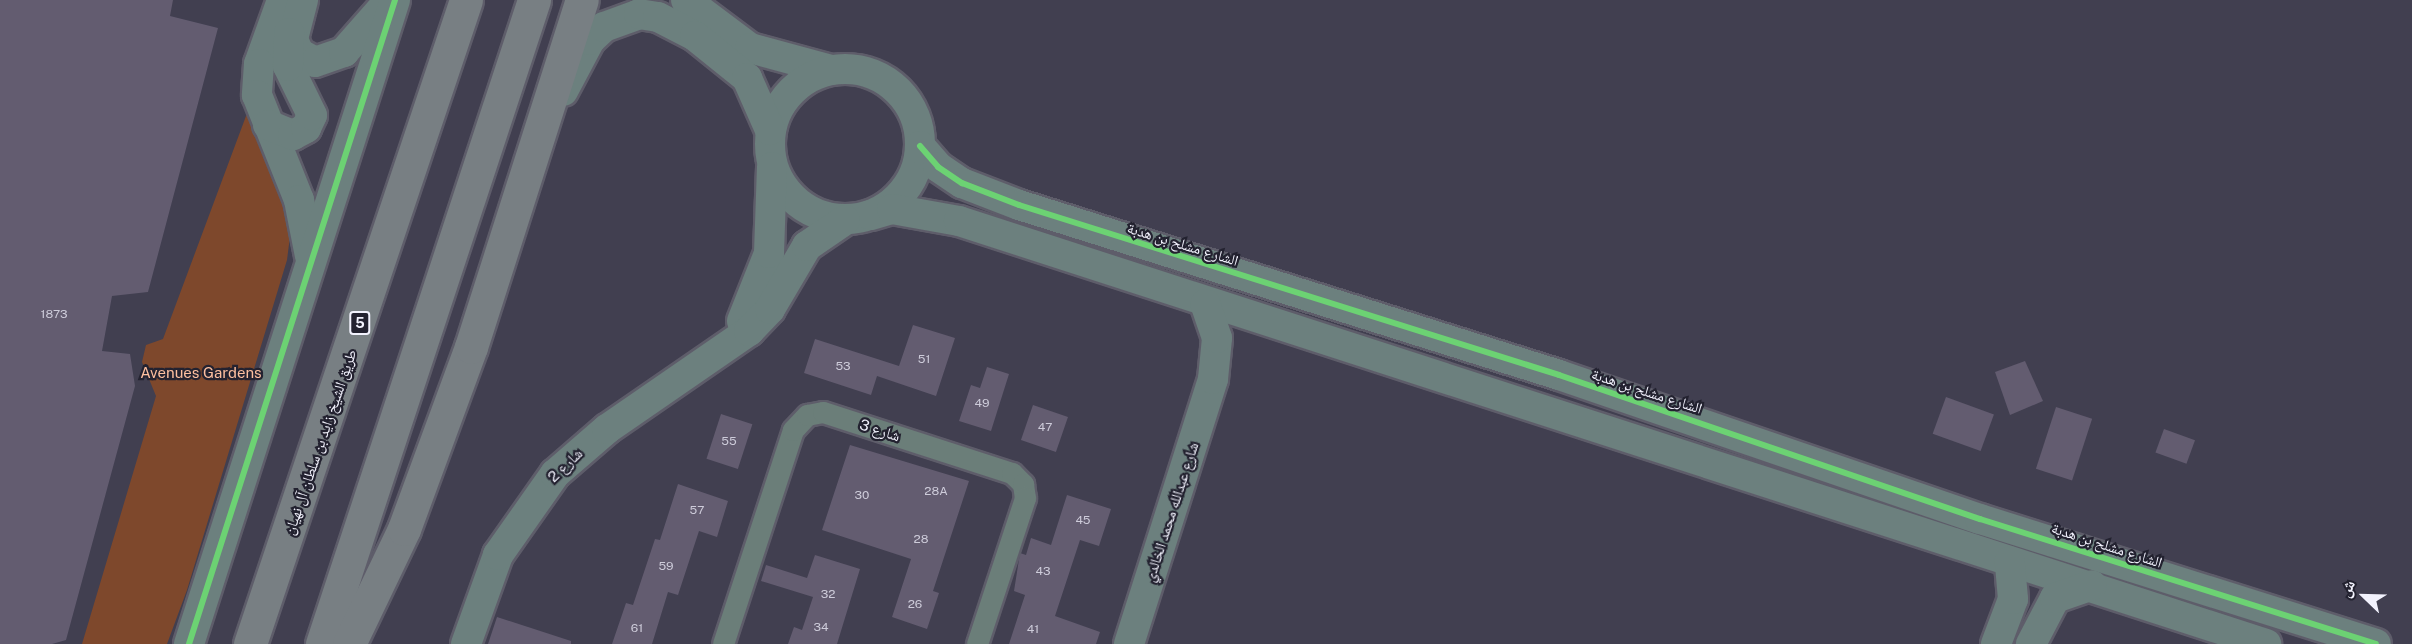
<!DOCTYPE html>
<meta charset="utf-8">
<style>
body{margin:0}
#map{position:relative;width:2412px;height:644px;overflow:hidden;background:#413f50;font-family:"Public Sans","Noto Naskh Arabic",sans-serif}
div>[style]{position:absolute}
.green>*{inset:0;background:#7e482c}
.building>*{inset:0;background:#635c70;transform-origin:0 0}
.roads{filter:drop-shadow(2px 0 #5e5d6a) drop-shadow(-2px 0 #5e5d6a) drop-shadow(0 2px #5e5d6a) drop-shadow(0 -2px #5e5d6a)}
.street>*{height:21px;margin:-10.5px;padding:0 10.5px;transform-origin:10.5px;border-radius:10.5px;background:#6b7e79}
.secondary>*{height:30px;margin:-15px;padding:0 15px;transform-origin:15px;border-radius:15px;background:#6c807e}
.secondary>.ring{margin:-15px;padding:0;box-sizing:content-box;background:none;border:30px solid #6c807e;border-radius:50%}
.highway>*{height:33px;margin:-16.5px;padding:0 16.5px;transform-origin:16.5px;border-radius:16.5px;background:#787f83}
.cycleway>*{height:6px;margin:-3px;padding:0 3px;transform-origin:3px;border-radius:3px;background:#6cd273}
span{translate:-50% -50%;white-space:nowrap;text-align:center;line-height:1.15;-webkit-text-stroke:4.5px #232230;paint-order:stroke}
.number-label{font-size:12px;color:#ceccda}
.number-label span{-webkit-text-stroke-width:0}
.shield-label span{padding:2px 4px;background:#232230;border:2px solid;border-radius:4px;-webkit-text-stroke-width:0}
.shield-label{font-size:14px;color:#f2f2fd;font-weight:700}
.street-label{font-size:15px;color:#f2f2fd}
.park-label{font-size:15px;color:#fdbf9f}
.north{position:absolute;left:2334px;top:566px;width:60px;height:60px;-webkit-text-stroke:4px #232230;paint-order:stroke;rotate:293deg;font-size:16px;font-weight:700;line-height:24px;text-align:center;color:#f2f2fd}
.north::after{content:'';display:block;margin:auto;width:21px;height:27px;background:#f2f2fd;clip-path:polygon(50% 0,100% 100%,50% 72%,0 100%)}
</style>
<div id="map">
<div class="green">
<div style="clip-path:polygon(249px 108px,292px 221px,287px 260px,187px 590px,167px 644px,82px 644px,156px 396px,142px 362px,146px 345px,163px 339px)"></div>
</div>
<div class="building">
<div style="clip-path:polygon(0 0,173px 0,170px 16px,218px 28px,148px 292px,112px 296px,102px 351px,130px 354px,135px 386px,66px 640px,52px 644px,0 644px)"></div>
<div style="clip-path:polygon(913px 325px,955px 338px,936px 396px,877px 376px,871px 395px,804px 373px,815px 339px,899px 366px)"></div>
<div style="clip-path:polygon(2025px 361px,2043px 401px,2010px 415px,1995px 372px)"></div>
<div style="clip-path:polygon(987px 367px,1009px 374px,991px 431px,959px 421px,971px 385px,980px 388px)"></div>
<div style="left:1946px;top:397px;width:51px;height:39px;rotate:20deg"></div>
<div style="left:1033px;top:405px;width:37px;height:37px;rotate:19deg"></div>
<div style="left:2056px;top:407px;width:38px;height:65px;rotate:18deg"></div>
<div style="left:721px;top:414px;width:33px;height:47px;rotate:18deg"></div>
<div style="left:2164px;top:429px;width:33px;height:25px;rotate:20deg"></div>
<div style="clip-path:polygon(850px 445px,969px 481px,933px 591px,939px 593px,927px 629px,892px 617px,911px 559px,822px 530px)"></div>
<div style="clip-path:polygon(678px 484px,728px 501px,717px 537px,699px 531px,678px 595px,668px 592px,652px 644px,612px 644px,626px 603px,633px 605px,655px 539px,660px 540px)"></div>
<div style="clip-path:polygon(1067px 495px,1111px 509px,1099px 546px,1080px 540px,1055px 616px,1100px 632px,1096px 644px,1009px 644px,1025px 595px,1014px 591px,1020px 553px,1026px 555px,1031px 538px,1051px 545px)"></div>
<div style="clip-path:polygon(815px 555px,860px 569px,837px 644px,788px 644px,794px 627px,802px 630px,813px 597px,761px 581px,766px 565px,807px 578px)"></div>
<div style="clip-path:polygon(497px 617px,571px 641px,571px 644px,488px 644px)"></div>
</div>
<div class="roads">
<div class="street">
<div style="left:723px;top:644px;width:225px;rotate:-71.9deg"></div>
<div style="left:793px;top:430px;width:21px;rotate:-47deg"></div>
<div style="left:807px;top:415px;width:16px;rotate:-11deg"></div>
<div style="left:823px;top:412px;width:199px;rotate:17.9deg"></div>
<div style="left:1012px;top:473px;width:16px;rotate:45deg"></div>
<div style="left:1023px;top:484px;width:14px;rotate:82deg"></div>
<div style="left:1025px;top:498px;width:154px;rotate:108.2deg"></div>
</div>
<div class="secondary">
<div style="left:282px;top:0;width:68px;rotate:109.8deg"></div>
<div style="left:259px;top:64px;width:31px;rotate:94deg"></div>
<div style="left:257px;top:95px;width:113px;rotate:68.2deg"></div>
<div style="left:299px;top:200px;width:57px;rotate:78.9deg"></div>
<div style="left:303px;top:0;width:40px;rotate:104.4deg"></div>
<div style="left:293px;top:39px;width:15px;rotate:67deg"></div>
<div style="left:299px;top:53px;width:18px;rotate:29deg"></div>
<div style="left:315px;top:62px;width:31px;rotate:-19deg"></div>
<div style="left:344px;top:52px;width:67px;rotate:-48.7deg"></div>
<div style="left:686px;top:0;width:80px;rotate:36.9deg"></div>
<div style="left:750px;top:48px;width:84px;rotate:15.2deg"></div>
<div class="ring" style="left:770px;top:69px;width:120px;height:120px"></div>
<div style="left:563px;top:91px;width:58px;rotate:-62.1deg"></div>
<div style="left:590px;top:40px;width:19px;rotate:-43deg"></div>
<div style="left:604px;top:27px;width:37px;rotate:-20deg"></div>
<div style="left:639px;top:14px;width:19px;rotate:9deg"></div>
<div style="left:658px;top:17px;width:42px;rotate:27.2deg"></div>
<div style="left:695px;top:36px;width:67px;rotate:38.9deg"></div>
<div style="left:747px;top:78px;width:57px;rotate:66.1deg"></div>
<div style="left:268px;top:125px;width:27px;rotate:22deg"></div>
<div style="left:293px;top:135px;width:15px;rotate:-28deg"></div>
<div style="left:306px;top:128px;width:14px;rotate:-65deg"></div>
<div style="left:312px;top:115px;width:55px;rotate:-116.1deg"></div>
<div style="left:288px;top:66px;width:33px;rotate:-88deg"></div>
<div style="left:920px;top:146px;width:28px;rotate:49deg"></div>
<div style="left:938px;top:167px;width:29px;rotate:34deg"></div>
<div style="left:962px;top:183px;width:61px;rotate:21.1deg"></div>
<div style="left:1019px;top:205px;width:566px;rotate:17.47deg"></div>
<div style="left:1559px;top:375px;width:445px;rotate:18.9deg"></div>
<div style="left:1980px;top:519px;width:415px;rotate:17.5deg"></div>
<div style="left:871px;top:215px;width:22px;rotate:-16deg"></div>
<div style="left:892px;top:209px;width:68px;rotate:10.2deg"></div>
<div style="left:959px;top:221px;width:1374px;rotate:17.93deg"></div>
<div style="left:742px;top:321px;width:73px;rotate:-68.3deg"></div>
<div style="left:769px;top:253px;width:86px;rotate:-88deg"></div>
<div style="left:189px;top:644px;width:676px;rotate:-72.26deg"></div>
<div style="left:466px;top:644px;width:95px;rotate:-70.2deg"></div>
<div style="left:498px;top:555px;width:99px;rotate:-54.9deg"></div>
<div style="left:555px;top:474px;width:69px;rotate:-40.9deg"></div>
<div style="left:607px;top:429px;width:173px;rotate:-34.6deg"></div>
<div style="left:749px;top:331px;width:30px;rotate:-46deg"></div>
<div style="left:770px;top:309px;width:73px;rotate:-59.6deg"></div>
<div style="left:807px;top:246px;width:46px;rotate:-34.4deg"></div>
<div style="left:1129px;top:644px;width:278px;rotate:-72.4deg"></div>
<div style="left:1213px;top:379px;width:41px;rotate:-84.4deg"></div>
<div style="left:1217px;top:338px;width:36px;rotate:-109deg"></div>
<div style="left:1996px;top:644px;width:48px;rotate:-69.3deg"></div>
<div style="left:2013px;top:599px;width:38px;rotate:-95deg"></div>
<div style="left:2031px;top:644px;width:52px;rotate:-62.4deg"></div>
<div style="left:2055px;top:598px;width:39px;rotate:-19deg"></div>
</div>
<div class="highway">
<div style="left:250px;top:644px;width:679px;rotate:-71.46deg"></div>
<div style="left:322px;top:644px;width:678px;rotate:-71.78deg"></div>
<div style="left:349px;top:644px;width:127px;rotate:-64.4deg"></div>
<div style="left:404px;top:529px;width:194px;rotate:-69.8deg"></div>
<div style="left:471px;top:347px;width:364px;rotate:-72.3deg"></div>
</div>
</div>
<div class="cycleway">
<div style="left:920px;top:146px;width:28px;rotate:49deg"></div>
<div style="left:938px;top:167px;width:29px;rotate:34deg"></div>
<div style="left:962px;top:183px;width:61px;rotate:21.1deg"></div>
<div style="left:1019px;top:205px;width:566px;rotate:17.47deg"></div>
<div style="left:1559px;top:375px;width:445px;rotate:18.9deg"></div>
<div style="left:1980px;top:519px;width:415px;rotate:17.5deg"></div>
<div style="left:189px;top:644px;width:676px;rotate:-72.26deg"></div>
</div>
<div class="number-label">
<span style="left:54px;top:315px">1873</span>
<span style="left:924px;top:360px">51</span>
<span style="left:843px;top:367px">53</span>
<span style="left:982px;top:404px">49</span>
<span style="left:1045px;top:428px">47</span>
<span style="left:729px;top:442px">55</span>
<span style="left:936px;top:492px">28A</span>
<span style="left:862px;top:496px">30</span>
<span style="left:697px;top:511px">57</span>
<span style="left:1083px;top:521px">45</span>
<span style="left:921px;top:540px">28</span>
<span style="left:666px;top:567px">59</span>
<span style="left:1043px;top:572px">43</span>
<span style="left:828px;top:595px">32</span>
<span style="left:915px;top:605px">26</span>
<span style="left:821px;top:628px">34</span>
<span style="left:637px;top:629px">61</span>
<span style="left:1033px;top:630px">41</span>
</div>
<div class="shield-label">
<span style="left:360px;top:323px">5</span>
</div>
<div class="street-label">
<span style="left:1183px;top:244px;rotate:17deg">الشارع مشلح بن هدبة</span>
<span style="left:1647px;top:391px;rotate:18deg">الشارع مشلح بن هدبة</span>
<span style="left:880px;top:430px;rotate:18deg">شارع 3</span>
<span style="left:320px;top:442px;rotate:-71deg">طريق الشيخ زايد بن سلطان آل نهيان</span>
<span style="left:565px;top:465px;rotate:-44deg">شارع 2</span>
<span style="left:1171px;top:512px;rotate:-72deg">شارع عبدالله محمد الخالدي</span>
<span style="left:2107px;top:545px;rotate:18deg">الشارع مشلح بن هدبة</span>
</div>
<div class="park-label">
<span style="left:201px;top:373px">Avenues Gardens</span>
</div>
<div class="north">ش</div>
</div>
